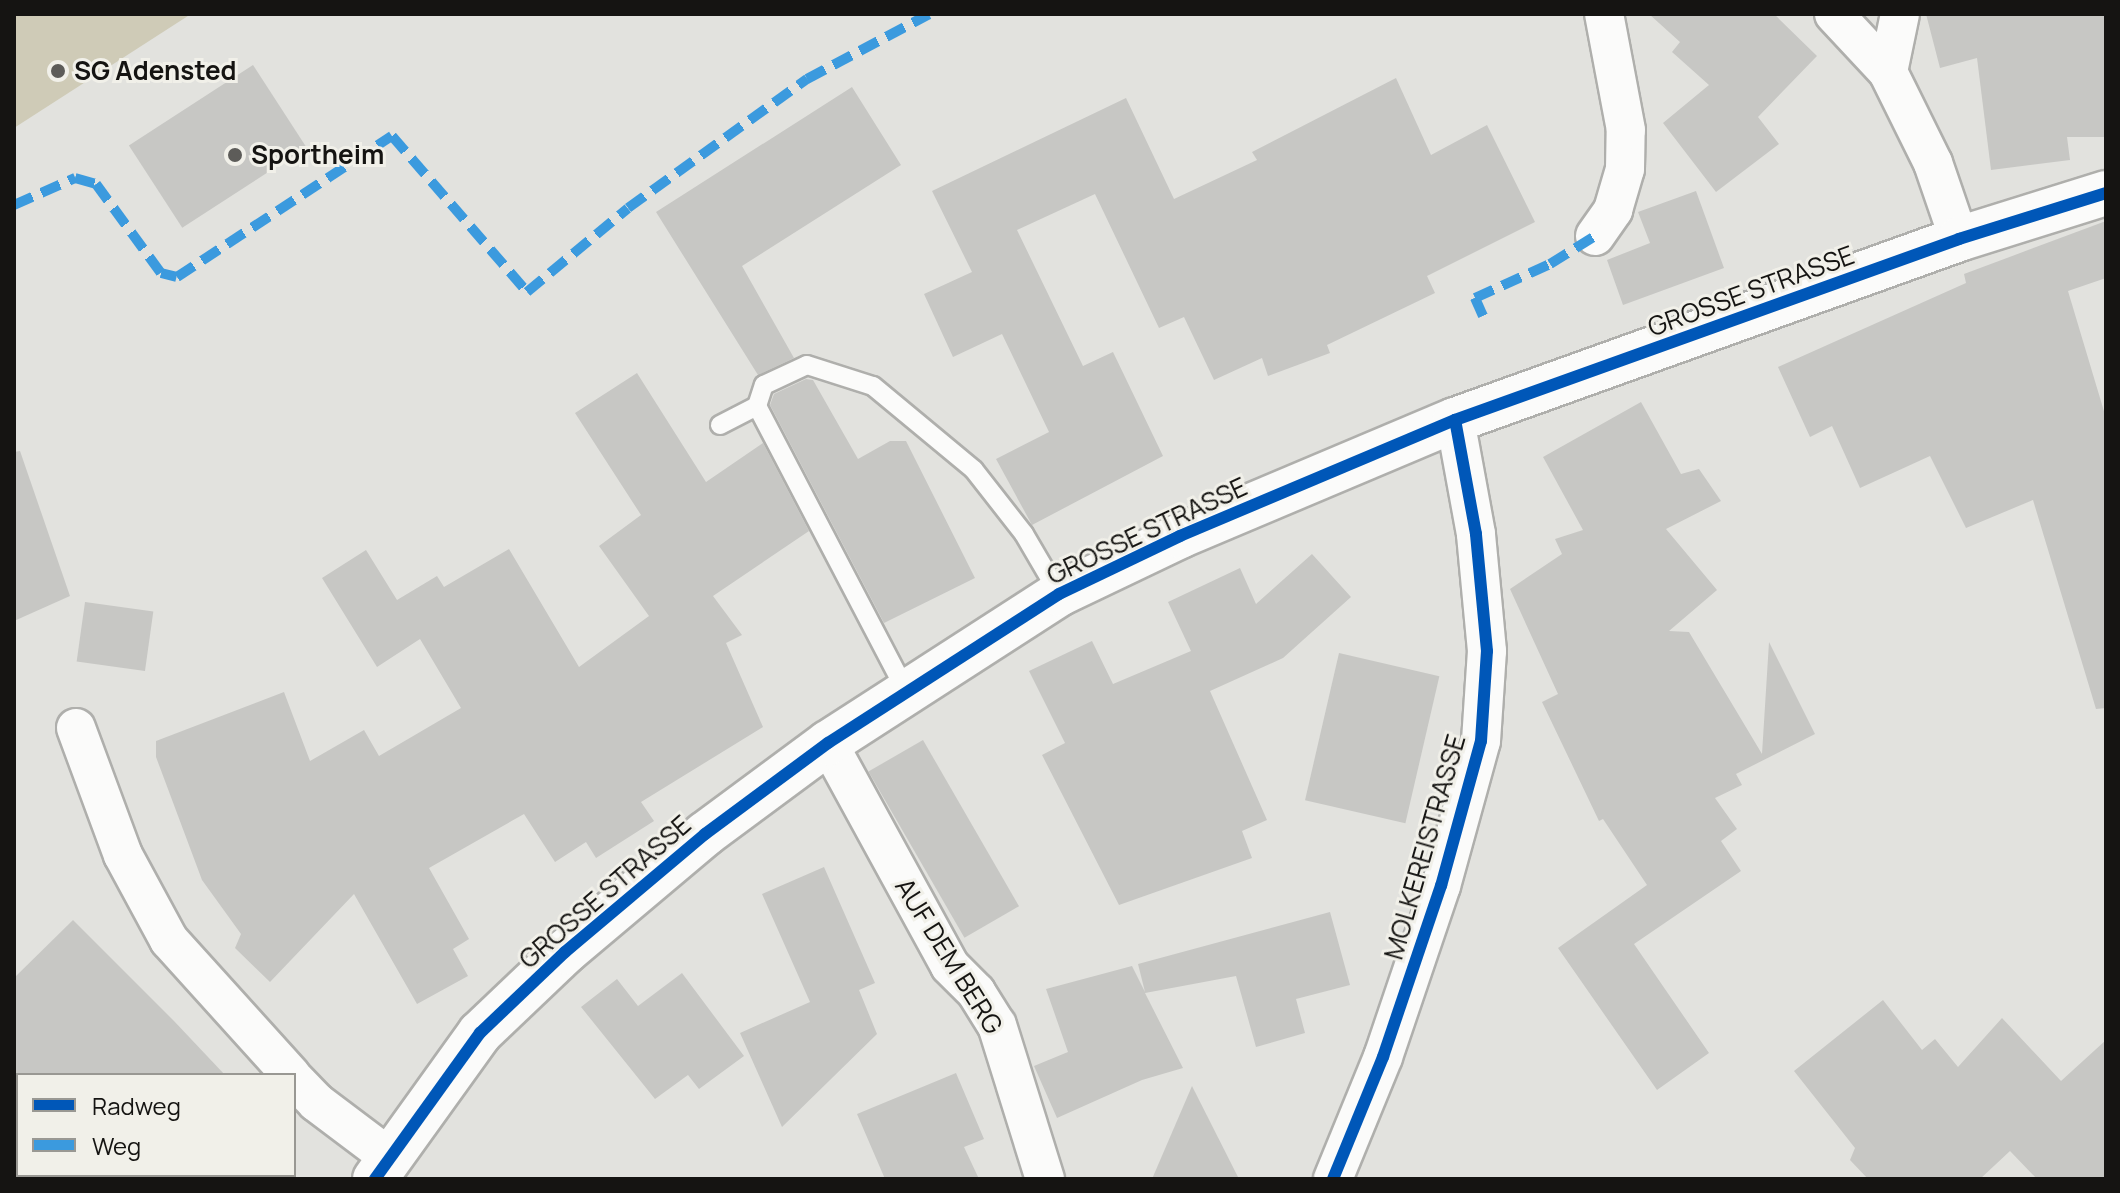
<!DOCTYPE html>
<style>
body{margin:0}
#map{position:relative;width:2120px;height:1193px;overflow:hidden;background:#e2e2de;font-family:Manrope,sans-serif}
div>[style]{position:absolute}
.green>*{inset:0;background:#cfcbb7}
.building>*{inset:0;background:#c7c7c4;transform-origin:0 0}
.roads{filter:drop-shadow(2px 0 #afafac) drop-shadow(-2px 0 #afafac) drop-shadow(0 2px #afafac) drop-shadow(0 -2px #afafac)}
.service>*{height:18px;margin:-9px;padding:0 9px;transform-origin:9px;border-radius:9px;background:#fbfbfa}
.minor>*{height:38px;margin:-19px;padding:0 19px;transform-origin:19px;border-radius:19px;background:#fbfbfa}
.secondary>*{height:44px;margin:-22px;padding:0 22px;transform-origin:22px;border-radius:22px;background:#fbfbfa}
.quiet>*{height:10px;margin-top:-5px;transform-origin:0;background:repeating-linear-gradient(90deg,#3b9ade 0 20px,transparent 0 30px)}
.cycleway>*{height:12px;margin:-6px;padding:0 6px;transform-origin:6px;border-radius:6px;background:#0057b8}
.dots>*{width:22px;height:22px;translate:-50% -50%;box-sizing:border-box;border:4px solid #f1f0e9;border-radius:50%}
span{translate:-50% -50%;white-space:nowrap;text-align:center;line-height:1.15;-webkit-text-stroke:6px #f1f0e9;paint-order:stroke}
.poi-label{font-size:26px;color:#151412;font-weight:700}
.left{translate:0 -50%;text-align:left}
.street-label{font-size:26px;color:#151412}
.frame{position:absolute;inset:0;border:16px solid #151412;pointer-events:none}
.legend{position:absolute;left:16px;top:1073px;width:280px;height:104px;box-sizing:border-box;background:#f1f0e9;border:2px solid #999893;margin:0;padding:10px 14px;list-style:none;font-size:24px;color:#151412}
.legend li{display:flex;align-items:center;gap:16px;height:40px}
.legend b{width:40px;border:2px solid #999893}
</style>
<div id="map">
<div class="green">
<div style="clip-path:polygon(14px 14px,191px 14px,14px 128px)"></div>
</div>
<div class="building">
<div style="clip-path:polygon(1649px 14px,1774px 14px,1817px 56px,1758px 117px,1779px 144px,1716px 192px,1663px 123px,1709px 85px,1672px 52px,1680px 42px)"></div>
<div style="clip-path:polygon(1926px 14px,2106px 14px,2106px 137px,2067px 137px,2070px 160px,1991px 170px,1977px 58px,1940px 68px)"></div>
<div style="left:253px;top:65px;width:98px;height:148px;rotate:57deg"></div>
<div style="clip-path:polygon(1396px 78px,1431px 155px,1487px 125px,1535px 222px,1427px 276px,1435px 293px,1327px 345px,1330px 353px,1268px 376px,1262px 358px,1214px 380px,1184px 317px,1159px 328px,1095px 194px,1017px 230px,1083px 366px,1113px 352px,1163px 456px,1032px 525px,996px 459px,1049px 432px,1002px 334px,953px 357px,924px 294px,972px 272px,932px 191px,1126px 98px,1174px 199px,1257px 160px,1252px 152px)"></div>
<div style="clip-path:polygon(852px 87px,901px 165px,742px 266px,794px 358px,758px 375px,656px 212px)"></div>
<div style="clip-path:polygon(1696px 191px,1724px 268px,1623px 305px,1607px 260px,1650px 243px,1638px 212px)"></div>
<div style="clip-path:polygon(2106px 221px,2106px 278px,2068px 291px,2106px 418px,2106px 708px,2096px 709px,2033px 500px,1966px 528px,1930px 456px,1860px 488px,1832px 426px,1810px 437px,1778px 367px,1966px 283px,1964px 274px)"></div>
<div style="clip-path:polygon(637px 373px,706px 482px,763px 443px,809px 531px,713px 596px,742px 635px,726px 643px,763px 727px,641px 802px,654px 821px,596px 858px,586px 842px,555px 862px,524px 814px,429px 868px,469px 939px,453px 949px,468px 976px,417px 1004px,354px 894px,270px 982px,235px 948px,241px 934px,202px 880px,156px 757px,156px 741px,284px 692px,310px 761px,364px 730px,379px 756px,461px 708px,420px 639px,377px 667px,322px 578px,366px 550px,397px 600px,437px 576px,444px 587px,509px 549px,579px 667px,649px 616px,599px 546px,641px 515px,575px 413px)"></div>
<div style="clip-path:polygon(806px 379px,813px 380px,858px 459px,890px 441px,906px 441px,975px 578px,884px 623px,770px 405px,774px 394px)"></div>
<div style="clip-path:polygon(1641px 402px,1681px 474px,1699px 469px,1721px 501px,1666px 529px,1717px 590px,1669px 631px,1689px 632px,1762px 754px,1769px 642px,1815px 734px,1736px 774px,1742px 785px,1715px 798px,1737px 829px,1721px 841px,1741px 871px,1634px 944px,1709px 1053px,1657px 1090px,1558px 948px,1647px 885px,1603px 819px,1599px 821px,1542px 702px,1558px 694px,1510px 589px,1562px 554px,1555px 539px,1583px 530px,1543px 457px)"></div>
<div style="clip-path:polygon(20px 451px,70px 596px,14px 621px,14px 452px)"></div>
<div style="clip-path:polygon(1312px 554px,1351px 597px,1283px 658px,1210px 691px,1267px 820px,1242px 831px,1252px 858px,1119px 905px,1042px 755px,1065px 743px,1029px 671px,1092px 641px,1113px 684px,1191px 651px,1168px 602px,1240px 568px,1256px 604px)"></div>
<div style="left:85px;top:602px;width:69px;height:60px;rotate:8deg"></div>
<div style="left:1339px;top:653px;width:103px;height:151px;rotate:13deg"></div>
<div style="left:923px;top:740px;width:192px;height:63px;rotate:60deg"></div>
<div style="clip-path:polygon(824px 867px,875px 983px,859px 990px,877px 1034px,782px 1127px,740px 1033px,810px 1002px,762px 894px)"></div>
<div style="clip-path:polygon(1330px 912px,1350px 985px,1296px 999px,1305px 1033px,1256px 1047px,1236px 976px,1145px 993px,1183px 1068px,1142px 1080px,1057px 1118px,1034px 1066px,1068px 1052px,1046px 989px,1132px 966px,1145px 992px,1138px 964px)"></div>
<div style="clip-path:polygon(73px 920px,174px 1021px,225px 1075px,14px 1075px,14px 978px)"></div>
<div style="clip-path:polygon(682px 973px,744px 1056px,699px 1089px,688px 1075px,655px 1099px,581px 1007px,617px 979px,638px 1006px)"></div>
<div style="clip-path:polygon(1883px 1000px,1922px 1050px,1935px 1039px,1958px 1067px,2002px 1018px,2061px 1081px,2106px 1040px,2106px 1179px,2037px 1179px,2010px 1151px,1980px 1179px,1868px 1179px,1850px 1160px,1855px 1148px,1794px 1071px)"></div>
<div style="clip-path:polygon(956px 1073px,984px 1139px,964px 1147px,979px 1179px,885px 1179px,857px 1114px)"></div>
<div style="clip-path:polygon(1192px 1086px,1239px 1179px,1152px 1179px)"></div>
</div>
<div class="roads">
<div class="service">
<div style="left:757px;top:406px;width:22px;rotate:-72deg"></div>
<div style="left:764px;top:385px;width:47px;rotate:-24.9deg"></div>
<div style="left:807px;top:365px;width:69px;rotate:17.7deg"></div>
<div style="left:873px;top:386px;width:131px;rotate:39.7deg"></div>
<div style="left:974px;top:470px;width:81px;rotate:52deg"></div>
<div style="left:1024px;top:534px;width:69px;rotate:59.7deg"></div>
<div style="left:720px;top:425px;width:42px;rotate:-27.2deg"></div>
<div style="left:757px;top:406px;width:322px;rotate:62.4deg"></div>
</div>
<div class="minor">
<div style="left:1834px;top:14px;width:79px;rotate:47deg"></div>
<div style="left:1888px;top:72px;width:102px;rotate:63.7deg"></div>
<div style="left:1933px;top:163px;width:80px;rotate:71.1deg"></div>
<div style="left:1888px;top:72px;width:59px;rotate:-78.3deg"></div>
<div style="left:1595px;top:236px;width:32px;rotate:-55deg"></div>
<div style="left:1613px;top:210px;width:43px;rotate:-73.7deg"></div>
<div style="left:1625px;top:169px;width:39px;rotate:-89deg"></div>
<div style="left:1626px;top:130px;width:118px;rotate:-100.7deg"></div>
<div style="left:76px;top:728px;width:135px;rotate:69.7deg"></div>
<div style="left:123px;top:855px;width:97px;rotate:61.6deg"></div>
<div style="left:169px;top:940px;width:182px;rotate:47.9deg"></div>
<div style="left:828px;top:743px;width:254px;rotate:61.3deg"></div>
<div style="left:950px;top:966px;width:37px;rotate:45deg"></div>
<div style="left:976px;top:992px;width:39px;rotate:58deg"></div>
<div style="left:997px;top:1025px;width:161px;rotate:72.7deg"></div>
<div style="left:294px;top:1079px;width:32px;rotate:46deg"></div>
<div style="left:316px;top:1102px;width:91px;rotate:37deg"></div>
<div style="left:1333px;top:1179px;width:132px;rotate:-67.7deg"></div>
<div style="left:1383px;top:1057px;width:181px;rotate:-71.3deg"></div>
<div style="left:1441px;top:886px;width:150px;rotate:-74.6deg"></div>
<div style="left:1481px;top:741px;width:90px;rotate:-86.2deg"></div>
<div style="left:1487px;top:651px;width:118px;rotate:-95.4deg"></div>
<div style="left:1476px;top:534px;width:116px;rotate:-100.4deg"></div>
</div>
<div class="secondary">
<div style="left:375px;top:1179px;width:180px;rotate:-54.3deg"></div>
<div style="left:480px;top:1033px;width:117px;rotate:-43.6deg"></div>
<div style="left:565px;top:952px;width:183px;rotate:-40.1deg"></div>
<div style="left:705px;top:834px;width:153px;rotate:-36.5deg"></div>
<div style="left:828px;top:743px;width:275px;rotate:-32.8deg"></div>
<div style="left:1059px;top:594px;width:134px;rotate:-25.6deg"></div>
<div style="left:1180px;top:536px;width:298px;rotate:-22.9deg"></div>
<div style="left:1455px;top:420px;width:536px;rotate:-19.75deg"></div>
<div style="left:1959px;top:239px;width:154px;rotate:-17.4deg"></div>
</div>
</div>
<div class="quiet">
<div style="left:14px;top:205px;width:67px;rotate:-23.9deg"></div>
<div style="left:75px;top:178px;width:22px;rotate:16deg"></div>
<div style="left:96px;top:184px;width:110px;rotate:53.9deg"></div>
<div style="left:161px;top:273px;width:16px;rotate:14deg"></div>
<div style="left:177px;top:277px;width:257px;rotate:-33.3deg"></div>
<div style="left:392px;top:136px;width:206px;rotate:49.1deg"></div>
<div style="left:527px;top:292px;width:131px;rotate:-39.7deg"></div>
<div style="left:628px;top:208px;width:221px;rotate:-35.8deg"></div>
<div style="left:807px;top:79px;width:138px;rotate:-28deg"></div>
<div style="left:1483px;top:316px;width:20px;rotate:-114deg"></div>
<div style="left:1475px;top:298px;width:82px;rotate:-24.4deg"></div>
<div style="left:1550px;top:264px;width:53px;rotate:-31.9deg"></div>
</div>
<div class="cycleway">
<div style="left:375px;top:1179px;width:180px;rotate:-54.3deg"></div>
<div style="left:480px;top:1033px;width:117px;rotate:-43.6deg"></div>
<div style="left:565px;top:952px;width:183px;rotate:-40.1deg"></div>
<div style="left:705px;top:834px;width:153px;rotate:-36.5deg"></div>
<div style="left:828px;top:743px;width:275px;rotate:-32.8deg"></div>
<div style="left:1059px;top:594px;width:134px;rotate:-25.6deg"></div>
<div style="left:1180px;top:536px;width:298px;rotate:-22.9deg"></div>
<div style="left:1455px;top:420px;width:536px;rotate:-19.75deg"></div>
<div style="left:1959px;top:239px;width:154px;rotate:-17.4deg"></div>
<div style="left:1333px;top:1179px;width:132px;rotate:-67.7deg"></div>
<div style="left:1383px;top:1057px;width:181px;rotate:-71.3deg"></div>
<div style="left:1441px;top:886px;width:150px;rotate:-74.6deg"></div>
<div style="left:1481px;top:741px;width:90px;rotate:-86.2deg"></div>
<div style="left:1487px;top:651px;width:118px;rotate:-95.4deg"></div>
<div style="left:1476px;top:534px;width:116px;rotate:-100.4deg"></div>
</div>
<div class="dots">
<div style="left:58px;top:71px;background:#5d5c59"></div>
<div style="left:235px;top:155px;background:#5d5c59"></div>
</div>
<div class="poi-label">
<span class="left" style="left:74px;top:71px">SG Adensted</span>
<span class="left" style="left:251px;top:155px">Sportheim</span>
</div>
<div class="street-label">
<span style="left:1751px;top:291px;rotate:-20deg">GROSSE STRASSE</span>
<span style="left:1147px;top:531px;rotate:-25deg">GROSSE STRASSE</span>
<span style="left:1425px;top:847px;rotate:-74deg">MOLKEREISTRASSE</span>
<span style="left:605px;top:892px;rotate:-41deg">GROSSE STRASSE</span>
<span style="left:949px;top:956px;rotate:58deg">AUF DEM BERG</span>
</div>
<div class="frame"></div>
<ul class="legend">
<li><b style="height:10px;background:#0057b8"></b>Radweg</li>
<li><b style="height:10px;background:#3b9ade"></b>Weg</li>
</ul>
</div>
